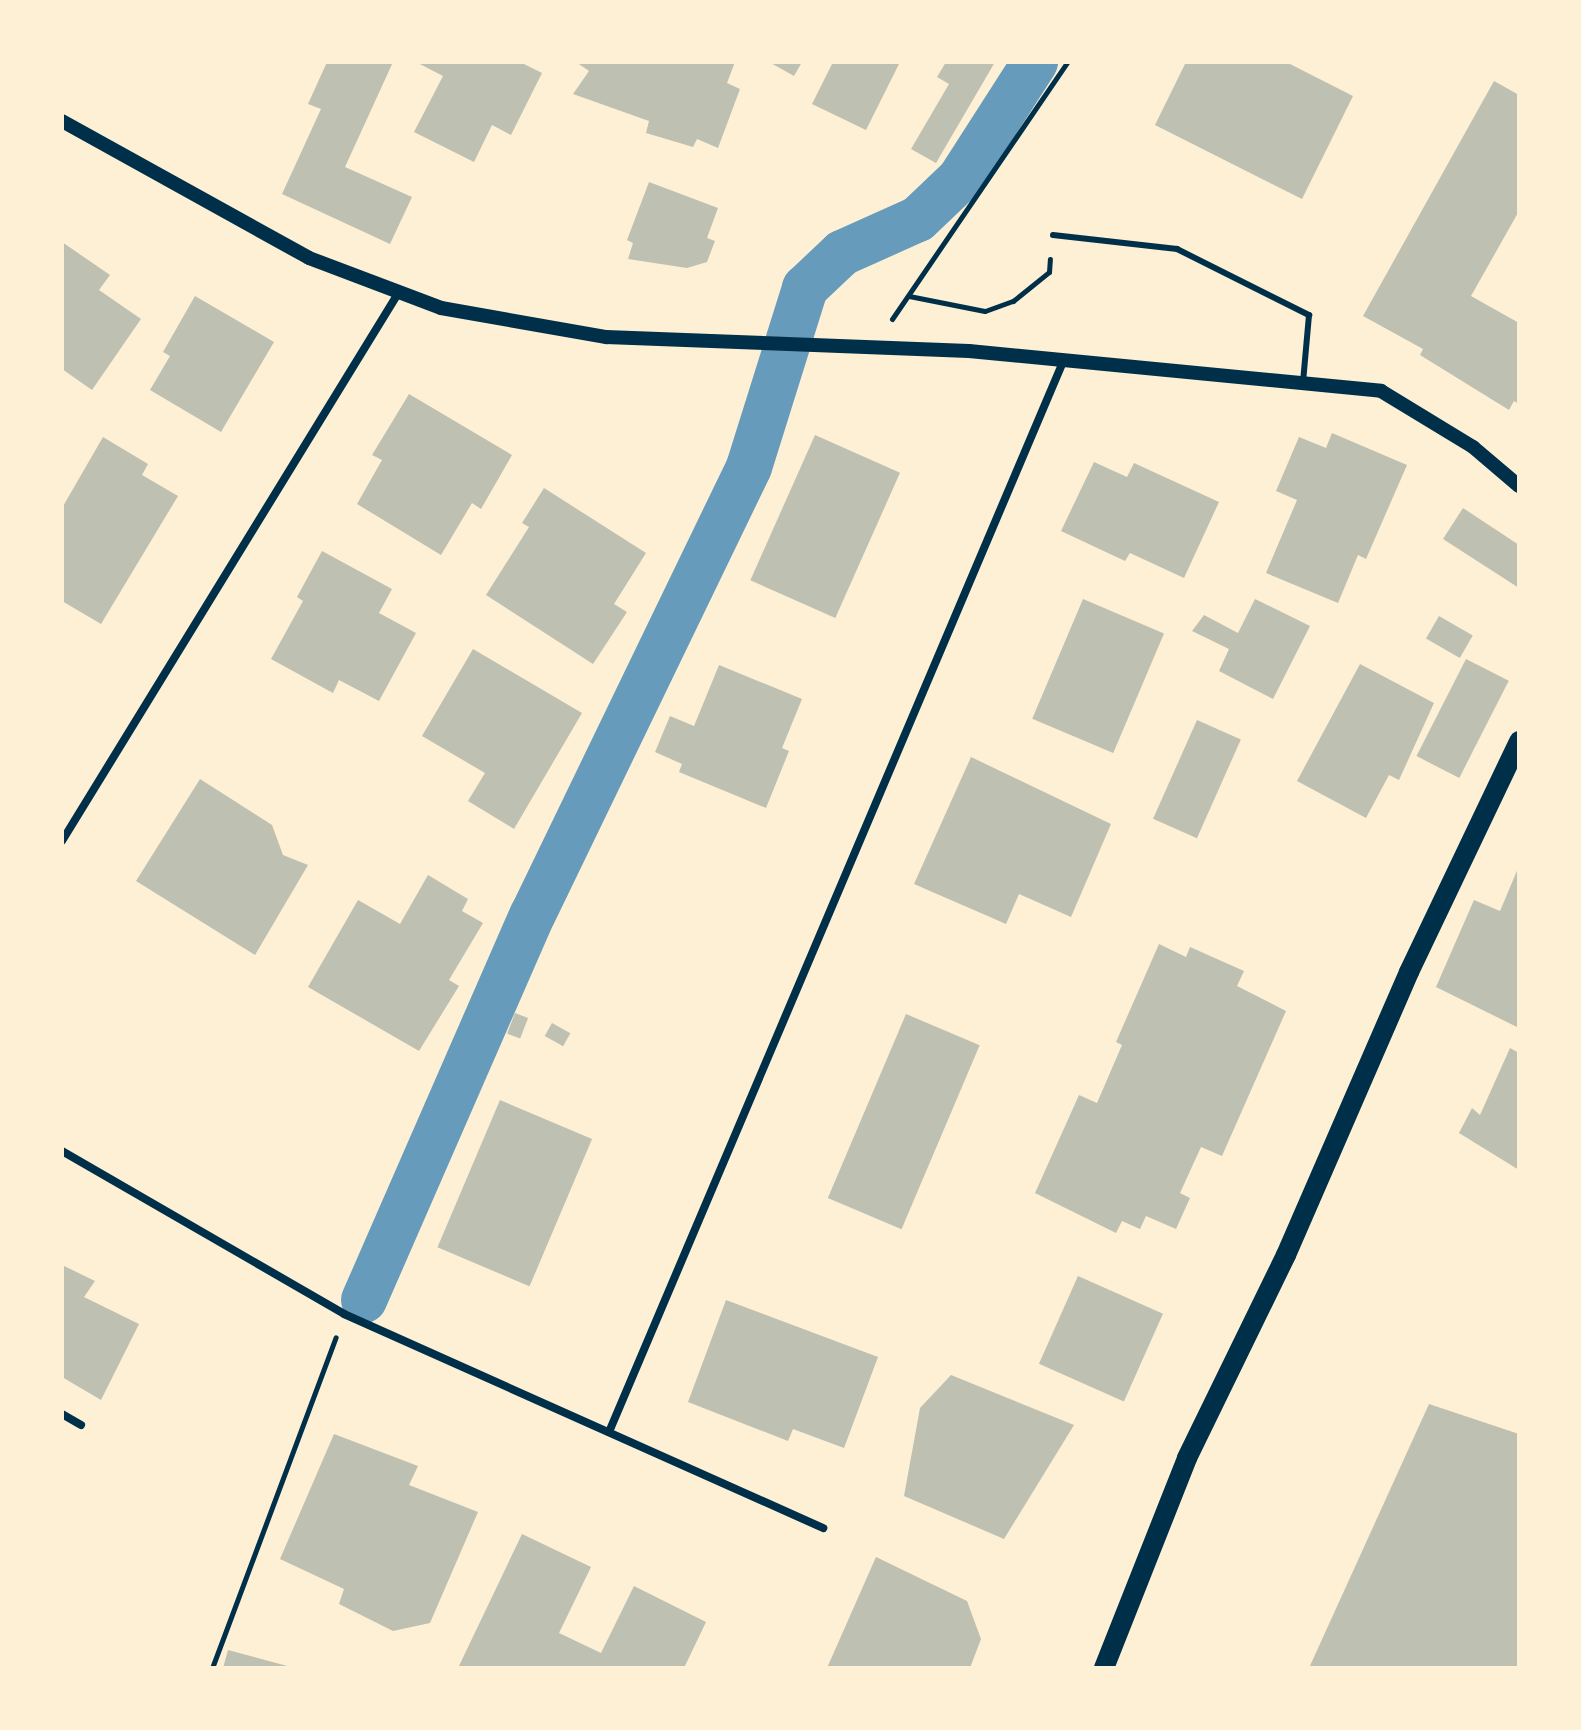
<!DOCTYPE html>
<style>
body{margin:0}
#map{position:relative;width:1581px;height:1730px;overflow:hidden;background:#fdf0d5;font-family:"Alegreya Sans",sans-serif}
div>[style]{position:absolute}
.canal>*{height:46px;margin:-23px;padding:0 23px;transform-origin:23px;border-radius:23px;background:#669bbc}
.building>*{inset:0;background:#bec0b2;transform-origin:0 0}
.path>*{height:5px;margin:-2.5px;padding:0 2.5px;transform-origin:2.5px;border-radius:2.5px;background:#003049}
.service>*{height:6px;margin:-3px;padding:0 3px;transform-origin:3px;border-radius:3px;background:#003049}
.minor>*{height:8px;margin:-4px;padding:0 4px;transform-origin:4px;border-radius:4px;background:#003049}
.tertiary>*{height:14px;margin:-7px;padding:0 7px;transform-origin:7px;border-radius:7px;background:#003049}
.primary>*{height:20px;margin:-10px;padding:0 10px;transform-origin:10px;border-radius:10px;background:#003049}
span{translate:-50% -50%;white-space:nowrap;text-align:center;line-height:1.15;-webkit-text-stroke:6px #fdf0d5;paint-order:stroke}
.frame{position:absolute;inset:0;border:64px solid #fdf0d5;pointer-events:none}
</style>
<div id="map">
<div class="canal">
<div style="left:364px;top:1300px;width:421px;rotate:-66.4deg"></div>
<div style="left:533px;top:914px;width:496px;rotate:-64.2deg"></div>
<div style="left:749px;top:467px;width:188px;rotate:-72.6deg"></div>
<div style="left:805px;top:288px;width:51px;rotate:-43.4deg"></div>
<div style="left:842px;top:253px;width:83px;rotate:-24.1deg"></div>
<div style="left:918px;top:219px;width:58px;rotate:-43.6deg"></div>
<div style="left:960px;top:179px;width:139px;rotate:-57.3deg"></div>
</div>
<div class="building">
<div style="clip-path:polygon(327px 62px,393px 62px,345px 167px,412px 197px,390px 244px,282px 194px,321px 109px,308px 104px)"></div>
<div style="clip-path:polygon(416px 62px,520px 62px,542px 73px,511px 135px,492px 125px,474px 162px,414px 132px,443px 76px)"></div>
<div style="clip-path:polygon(576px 62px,735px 62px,727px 83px,740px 89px,718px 148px,697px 139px,693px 147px,646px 133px,649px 121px,573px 94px,589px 71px)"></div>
<div style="clip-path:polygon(769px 62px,802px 62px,794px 76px)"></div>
<div style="clip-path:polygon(833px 62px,900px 62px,866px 130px,812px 104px)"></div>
<div style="clip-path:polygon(946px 62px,995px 62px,936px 163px,911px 149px,949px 84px,937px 77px)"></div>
<div style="clip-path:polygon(1186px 62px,1286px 62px,1353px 96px,1302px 199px,1155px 125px)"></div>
<div style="clip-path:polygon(1494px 81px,1519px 95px,1519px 211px,1471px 296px,1519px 323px,1519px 404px,1514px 401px,1509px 410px,1420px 355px,1423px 349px,1363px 316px)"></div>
<div style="clip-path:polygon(649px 182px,718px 208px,707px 238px,715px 241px,707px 262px,687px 268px,628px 259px,633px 243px,627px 240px)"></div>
<div style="clip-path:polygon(62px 242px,110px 275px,99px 290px,141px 319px,92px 390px,62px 369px)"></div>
<div style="clip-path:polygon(195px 296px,274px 342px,221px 432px,150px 390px,170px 356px,163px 352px)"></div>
<div style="clip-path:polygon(409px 394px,512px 455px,481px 509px,472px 503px,441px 555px,357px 504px,382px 460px,372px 455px)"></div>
<div style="clip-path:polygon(1332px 433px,1407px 465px,1366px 559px,1358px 555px,1338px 603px,1266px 573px,1297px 500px,1276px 491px,1299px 437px,1326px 448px)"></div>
<div style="left:815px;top:435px;width:93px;height:159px;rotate:24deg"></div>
<div style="clip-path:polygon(103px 437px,148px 464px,142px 475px,178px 496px,101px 624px,62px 601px,62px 508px)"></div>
<div style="clip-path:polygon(1094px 462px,1127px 477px,1134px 463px,1219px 502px,1184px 578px,1130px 553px,1125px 561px,1061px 531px)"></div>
<div style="clip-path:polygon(544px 488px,646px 553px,614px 604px,627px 612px,593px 664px,486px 595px,529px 527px,522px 523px)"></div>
<div style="clip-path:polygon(1463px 508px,1519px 545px,1519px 588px,1443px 539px)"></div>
<div style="clip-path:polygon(322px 551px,392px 589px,379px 613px,416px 633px,379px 701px,339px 680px,333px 693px,271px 659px,303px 601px,297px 597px)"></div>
<div style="left:1083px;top:599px;width:88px;height:130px;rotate:23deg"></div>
<div style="clip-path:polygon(1255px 599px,1310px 626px,1273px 699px,1219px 671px,1229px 649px,1192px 631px,1204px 615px,1238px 633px)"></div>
<div style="left:1439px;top:616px;width:39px;height:26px;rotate:30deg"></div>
<div style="clip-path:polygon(473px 649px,582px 713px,514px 829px,468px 801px,485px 773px,422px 736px)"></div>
<div style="left:1466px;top:659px;width:48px;height:109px;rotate:27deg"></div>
<div style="clip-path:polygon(1360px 664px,1434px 703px,1399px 780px,1389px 775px,1366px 818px,1297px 781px)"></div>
<div style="clip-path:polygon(719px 665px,802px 699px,782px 748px,789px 751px,766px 808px,679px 772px,682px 764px,655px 752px,670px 716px,694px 726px)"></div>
<div style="left:1197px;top:720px;width:48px;height:108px;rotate:24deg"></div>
<div style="clip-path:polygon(971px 757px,1111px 824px,1071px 917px,1019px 894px,1006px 924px,914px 884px)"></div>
<div style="clip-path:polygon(200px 779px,272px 825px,283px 855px,308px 865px,255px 955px,136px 881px)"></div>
<div style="clip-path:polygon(1519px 866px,1519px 1028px,1436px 987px,1474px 900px,1500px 911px)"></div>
<div style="clip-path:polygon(428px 875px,468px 899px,462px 911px,483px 923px,449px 980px,459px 986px,419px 1051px,308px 987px,358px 900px,400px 924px)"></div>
<div style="clip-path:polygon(1159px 944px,1186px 957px,1190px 947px,1244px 971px,1237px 986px,1286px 1011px,1222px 1156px,1201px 1147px,1180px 1193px,1190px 1198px,1176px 1229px,1146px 1216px,1140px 1229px,1122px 1221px,1116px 1233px,1035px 1193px,1079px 1095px,1097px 1103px,1122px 1045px,1116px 1042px)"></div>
<div style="left:515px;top:1013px;width:14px;height:22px;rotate:21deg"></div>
<div style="left:906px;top:1014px;width:80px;height:200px;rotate:23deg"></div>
<div style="left:552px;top:1023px;width:21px;height:15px;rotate:29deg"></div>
<div style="clip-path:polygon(1510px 1048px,1519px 1053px,1519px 1170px,1459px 1133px,1472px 1108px,1480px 1115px)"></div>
<div style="left:500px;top:1100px;width:100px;height:160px;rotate:23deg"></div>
<div style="clip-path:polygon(62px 1265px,95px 1281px,84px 1297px,139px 1324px,101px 1400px,62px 1377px)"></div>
<div style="left:1078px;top:1276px;width:93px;height:96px;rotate:24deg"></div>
<div style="clip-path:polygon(726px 1300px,878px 1357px,844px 1448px,793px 1429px,788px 1441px,688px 1402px)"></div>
<div style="clip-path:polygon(951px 1375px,1074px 1425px,1004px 1539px,904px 1496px,920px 1408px)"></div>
<div style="clip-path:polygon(1429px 1404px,1519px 1434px,1519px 1668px,1309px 1668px)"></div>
<div style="clip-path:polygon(334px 1434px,418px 1466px,409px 1485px,478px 1512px,430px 1623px,393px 1631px,339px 1604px,344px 1589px,280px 1559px)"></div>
<div style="clip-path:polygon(522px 1534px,591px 1567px,559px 1633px,601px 1653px,634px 1586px,706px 1622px,684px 1668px,458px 1668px)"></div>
<div style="clip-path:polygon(876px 1557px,967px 1601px,981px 1639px,970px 1668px,827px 1668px)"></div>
<div style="clip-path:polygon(228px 1650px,291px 1667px,291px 1668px,223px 1668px)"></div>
</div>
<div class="path">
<div style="left:909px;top:296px;width:77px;rotate:11.2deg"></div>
<div style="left:985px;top:311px;width:30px;rotate:-20deg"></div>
<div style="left:1013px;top:301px;width:46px;rotate:-38.9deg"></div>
<div style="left:1049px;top:272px;width:13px;rotate:-86deg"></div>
<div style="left:892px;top:319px;width:311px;rotate:-55.7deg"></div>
<div style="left:212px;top:1668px;width:353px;rotate:-69.5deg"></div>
</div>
<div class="service">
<div style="left:1053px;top:235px;width:125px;rotate:6.4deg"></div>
<div style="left:1177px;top:249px;width:148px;rotate:26.6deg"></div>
<div style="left:1309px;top:315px;width:67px;rotate:95.1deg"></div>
</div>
<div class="minor">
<div style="left:62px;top:841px;width:644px;rotate:-58.46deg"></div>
<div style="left:62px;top:1151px;width:326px;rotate:30deg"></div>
<div style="left:344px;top:1314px;width:525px;rotate:24.07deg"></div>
<div style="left:62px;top:1414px;width:22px;rotate:30deg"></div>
<div style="left:609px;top:1432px;width:1162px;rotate:-67.01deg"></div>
</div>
<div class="tertiary">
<div style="left:62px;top:121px;width:282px;rotate:29deg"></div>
<div style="left:309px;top:258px;width:141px;rotate:20.7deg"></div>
<div style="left:441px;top:308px;width:168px;rotate:10deg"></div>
<div style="left:606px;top:337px;width:363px;rotate:2.2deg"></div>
<div style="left:969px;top:351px;width:414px;rotate:5.5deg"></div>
<div style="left:1381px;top:391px;width:108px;rotate:31.3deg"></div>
<div style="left:1473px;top:447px;width:60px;rotate:40.3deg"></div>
</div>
<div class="primary">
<div style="left:1104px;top:1668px;width:226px;rotate:-68.4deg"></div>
<div style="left:1187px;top:1458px;width:226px;rotate:-64deg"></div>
<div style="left:1286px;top:1255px;width:309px;rotate:-66.5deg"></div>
<div style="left:1409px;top:972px;width:256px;rotate:-64.5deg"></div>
</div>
<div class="frame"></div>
</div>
